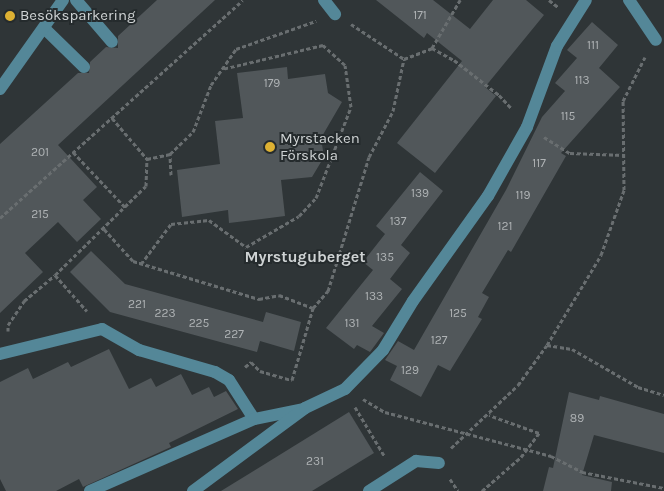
<!DOCTYPE html>
<meta charset="utf-8">
<style>
body{margin:0}
#map{position:relative;width:664px;height:491px;overflow:hidden;background:#2f3537;font-family:Karla,sans-serif}
div>[style]{position:absolute}
.building>*{inset:0;background:#51575a}
.path>*{height:3px;margin-top:-1.5px;transform-origin:0;background:repeating-linear-gradient(90deg,#696e70 0 4px,transparent 0 6.5px)}
.minor>*{height:12px;margin:-6px;padding:0 6px;transform-origin:6px;border-radius:6px;background:#548798}
.path-bridge>*{height:3px;margin-top:-1.5px;transform-origin:0;background:repeating-linear-gradient(90deg,#696e70 0 4px,transparent 0 6.5px)}
.dots>*{width:14px;height:14px;translate:-50% -50%;box-sizing:border-box;border:2px solid #252b2d;border-radius:50%}
span{translate:-50% -50%;white-space:nowrap;text-align:center;line-height:1.15;-webkit-text-stroke:4px #252b2d;paint-order:stroke}
.number-label{font-size:12px;color:#afb3b5}
.number-label span{-webkit-text-stroke-width:0}
.poi-label{font-size:15px;color:#ced2d3}
.left{translate:0 -50%;text-align:left}
.neighbourhood-label{font-size:16px;color:#ced2d3;font-weight:700}
</style>
<div id="map">
<div class="building">
<div style="clip-path:polygon(157px 0,215px 0,58px 145px,97px 187px,83px 200px,101px 219px,77px 242px,58px 222px,25px 253px,43px 272px,0 313px,0 144px,78px 73px,89px 73px,90px 62px,106px 47px,118px 48px,118px 36px)"></div>
<div style="clip-path:polygon(376px 0,433px 0,470px 29px,493px 0,526px 0,544px 15px,485px 87px,496px 96px,435px 173px,397px 143px,462px 61px,427px 33px,424px 38px)"></div>
<div style="clip-path:polygon(592px 22px,618px 45px,599px 68px,620px 87px,561px 153px,566px 156px,511px 252px,508px 250px,482px 293px,489px 297px,478px 317px,482px 319px,450px 371px,438px 365px,421px 397px,390px 380px,397px 366px,385px 360px,398px 341px,414px 350px,506px 190px,542px 117px,565px 91px,555px 83px,577px 58px,567px 50px)"></div>
<div style="clip-path:polygon(287px 67px,288px 79px,325px 74px,328px 93px,342px 102px,321px 138px,324px 157px,312px 177px,281px 180px,285px 216px,229px 223px,228px 210px,182px 217px,177px 170px,220px 164px,215px 121px,243px 118px,237px 73px)"></div>
<div style="clip-path:polygon(420px 172px,443px 191px,401px 245px,410px 253px,390px 279px,402px 289px,372px 326px,384px 333px,370px 352px,357px 345px,354px 349px,326px 328px,373px 270px,363px 262px,385px 234px,376px 226px)"></div>
<div style="clip-path:polygon(91px 251px,125px 284px,263px 322px,266px 312px,301px 322px,294px 351px,260px 341px,257px 352px,110px 312px,70px 272px)"></div>
<div style="clip-path:polygon(109px 349px,129px 389px,151px 378px,156px 387px,181px 374px,192px 395px,209px 387px,214px 397px,226px 391px,238px 409px,169px 443px,171px 447px,83px 487px,79px 479px,56px 491px,6px 491px,0 479px,0 382px,28px 368px,33px 379px,68px 362px,71px 367px)"></div>
<div style="clip-path:polygon(569px 392px,599px 400px,600px 396px,664px 414px,664px 453px,594px 435px,582px 475px,612px 482px,611px 491px,543px 491px,549px 467px,553px 468px)"></div>
<div style="clip-path:polygon(349px 412px,374px 453px,312px 491px,221px 491px)"></div>
</div>
<div class="path">
<div style="left:549px;top:0;width:11px;rotate:38deg"></div>
<div style="left:351px;top:24px;width:64px;rotate:33.4deg"></div>
<div style="left:404px;top:59px;width:30px;rotate:-21deg"></div>
<div style="left:432px;top:48px;width:56px;rotate:-59.7deg"></div>
<div style="left:432px;top:48px;width:25px;rotate:29deg"></div>
<div style="left:454px;top:60px;width:57px;rotate:37.9deg"></div>
<div style="left:499px;top:95px;width:19px;rotate:47deg"></div>
<div style="left:112px;top:118px;width:54px;rotate:49.5deg"></div>
<div style="left:544px;top:137px;width:31px;rotate:32deg"></div>
<div style="left:570px;top:153px;width:54px;rotate:2.1deg"></div>
<div style="left:73px;top:152px;width:77px;rotate:46.6deg"></div>
<div style="left:171px;top:175px;width:21px;rotate:-93deg"></div>
<div style="left:170px;top:154px;width:32px;rotate:-44deg"></div>
<div style="left:193px;top:132px;width:50px;rotate:-69deg"></div>
<div style="left:211px;top:85px;width:44px;rotate:-55.2deg"></div>
<div style="left:236px;top:49px;width:85px;rotate:-19.3deg"></div>
<div style="left:0;top:218px;width:326px;rotate:-41.9deg"></div>
<div style="left:104px;top:229px;width:43px;rotate:47.8deg"></div>
<div style="left:133px;top:261px;width:132px;rotate:16.8deg"></div>
<div style="left:259px;top:299px;width:20px;rotate:-11deg"></div>
<div style="left:279px;top:295px;width:36px;rotate:21deg"></div>
<div style="left:141px;top:264px;width:50px;rotate:-53.1deg"></div>
<div style="left:171px;top:224px;width:38px;rotate:-6deg"></div>
<div style="left:209px;top:220px;width:46px;rotate:36.1deg"></div>
<div style="left:246px;top:247px;width:61px;rotate:-30.3deg"></div>
<div style="left:299px;top:216px;width:25px;rotate:-47deg"></div>
<div style="left:316px;top:198px;width:97px;rotate:-69deg"></div>
<div style="left:351px;top:107px;width:42px;rotate:-98.1deg"></div>
<div style="left:345px;top:65px;width:30px;rotate:-138deg"></div>
<div style="left:323px;top:45px;width:104px;rotate:166.6deg"></div>
<div style="left:55px;top:275px;width:48px;rotate:48.4deg"></div>
<div style="left:8px;top:331px;width:6px;rotate:-90deg"></div>
<div style="left:8px;top:325px;width:29px;rotate:-56deg"></div>
<div style="left:24px;top:301px;width:40px;rotate:-40deg"></div>
<div style="left:55px;top:275px;width:127px;rotate:-44.4deg"></div>
<div style="left:146px;top:186px;width:27px;rotate:-88deg"></div>
<div style="left:147px;top:159px;width:24px;rotate:-12deg"></div>
<div style="left:547px;top:345px;width:105px;rotate:-59deg"></div>
<div style="left:601px;top:255px;width:69px;rotate:-70.5deg"></div>
<div style="left:624px;top:190px;width:89px;rotate:-90.6deg"></div>
<div style="left:623px;top:101px;width:49px;rotate:-63.4deg"></div>
<div style="left:245px;top:367px;width:8px;rotate:-40deg"></div>
<div style="left:251px;top:362px;width:13px;rotate:45deg"></div>
<div style="left:260px;top:371px;width:33px;rotate:16deg"></div>
<div style="left:292px;top:380px;width:75px;rotate:-73.7deg"></div>
<div style="left:313px;top:308px;width:23px;rotate:-49deg"></div>
<div style="left:328px;top:291px;width:140px;rotate:-73deg"></div>
<div style="left:369px;top:157px;width:52px;rotate:-62.4deg"></div>
<div style="left:393px;top:111px;width:53px;rotate:-78.1deg"></div>
<div style="left:363px;top:399px;width:26px;rotate:31deg"></div>
<div style="left:355px;top:407px;width:58px;rotate:59deg"></div>
<div style="left:451px;top:448px;width:92px;rotate:-43.2deg"></div>
<div style="left:518px;top:385px;width:49px;rotate:-54.1deg"></div>
<div style="left:547px;top:345px;width:25px;rotate:9deg"></div>
<div style="left:572px;top:349px;width:76px;rotate:29.9deg"></div>
<div style="left:638px;top:387px;width:27px;rotate:17deg"></div>
<div style="left:551px;top:456px;width:35px;rotate:27deg"></div>
<div style="left:582px;top:472px;width:84px;rotate:11deg"></div>
<div style="left:450px;top:479px;width:14px;rotate:56deg"></div>
<div style="left:482px;top:491px;width:52px;rotate:-41.1deg"></div>
<div style="left:521px;top:457px;width:30px;rotate:-53deg"></div>
<div style="left:539px;top:433px;width:53px;rotate:-160.2deg"></div>
</div>
<div class="minor">
<div style="left:76px;top:0;width:55px;rotate:49.4deg"></div>
<div style="left:324px;top:0;width:18px;rotate:52deg"></div>
<div style="left:629px;top:0;width:48px;rotate:56deg"></div>
<div style="left:44px;top:28px;width:56px;rotate:44.3deg"></div>
<div style="left:0;top:89px;width:109px;rotate:-54.7deg"></div>
<div style="left:0;top:354px;width:105px;rotate:-13.8deg"></div>
<div style="left:102px;top:329px;width:43px;rotate:29.6deg"></div>
<div style="left:139px;top:350px;width:79px;rotate:16.1deg"></div>
<div style="left:215px;top:372px;width:16px;rotate:30deg"></div>
<div style="left:229px;top:380px;width:46px;rotate:57.3deg"></div>
<div style="left:90px;top:491px;width:179px;rotate:-23.7deg"></div>
<div style="left:254px;top:419px;width:50px;rotate:-11.5deg"></div>
<div style="left:193px;top:491px;width:139px;rotate:-36.5deg"></div>
<div style="left:305px;top:408px;width:44px;rotate:-25.4deg"></div>
<div style="left:345px;top:389px;width:54px;rotate:-45.7deg"></div>
<div style="left:383px;top:350px;width:57px;rotate:-58.5deg"></div>
<div style="left:413px;top:301px;width:129px;rotate:-54.5deg"></div>
<div style="left:488px;top:196px;width:79px;rotate:-60.5deg"></div>
<div style="left:527px;top:127px;width:86px;rotate:-69.7deg"></div>
<div style="left:557px;top:46px;width:54px;rotate:-57.8deg"></div>
<div style="left:369px;top:491px;width:56px;rotate:-32.6deg"></div>
<div style="left:416px;top:461px;width:23px;rotate:5deg"></div>
</div>
<div class="path-bridge">
<div style="left:385px;top:412px;width:172px;rotate:14.8deg"></div>
</div>
<div class="dots">
<div style="left:10px;top:16px;background:#ddb133"></div>
<div style="left:270px;top:147px;background:#ddb133"></div>
</div>
<div class="number-label">
<span style="left:420px;top:16px">171</span>
<span style="left:593px;top:46px">111</span>
<span style="left:582px;top:81px">113</span>
<span style="left:272px;top:84px">179</span>
<span style="left:568px;top:117px">115</span>
<span style="left:40px;top:153px">201</span>
<span style="left:539px;top:164px">117</span>
<span style="left:420px;top:194px">139</span>
<span style="left:523px;top:196px">119</span>
<span style="left:40px;top:215px">215</span>
<span style="left:398px;top:222px">137</span>
<span style="left:505px;top:227px">121</span>
<span style="left:385px;top:258px">135</span>
<span style="left:374px;top:297px">133</span>
<span style="left:137px;top:305px">221</span>
<span style="left:165px;top:314px">223</span>
<span style="left:458px;top:314px">125</span>
<span style="left:199px;top:324px">225</span>
<span style="left:352px;top:324px">131</span>
<span style="left:234px;top:335px">227</span>
<span style="left:439px;top:341px">127</span>
<span style="left:410px;top:371px">129</span>
<span style="left:577px;top:419px">89</span>
<span style="left:315px;top:462px">231</span>
</div>
<div class="poi-label">
<span class="left" style="left:20px;top:16px">Besöksparkering</span>
<span class="left" style="left:280px;top:147px">Myrstacken<br>Förskola</span>
</div>
<div class="neighbourhood-label">
<span style="left:305px;top:257px">Myrstuguberget</span>
</div>
</div>
